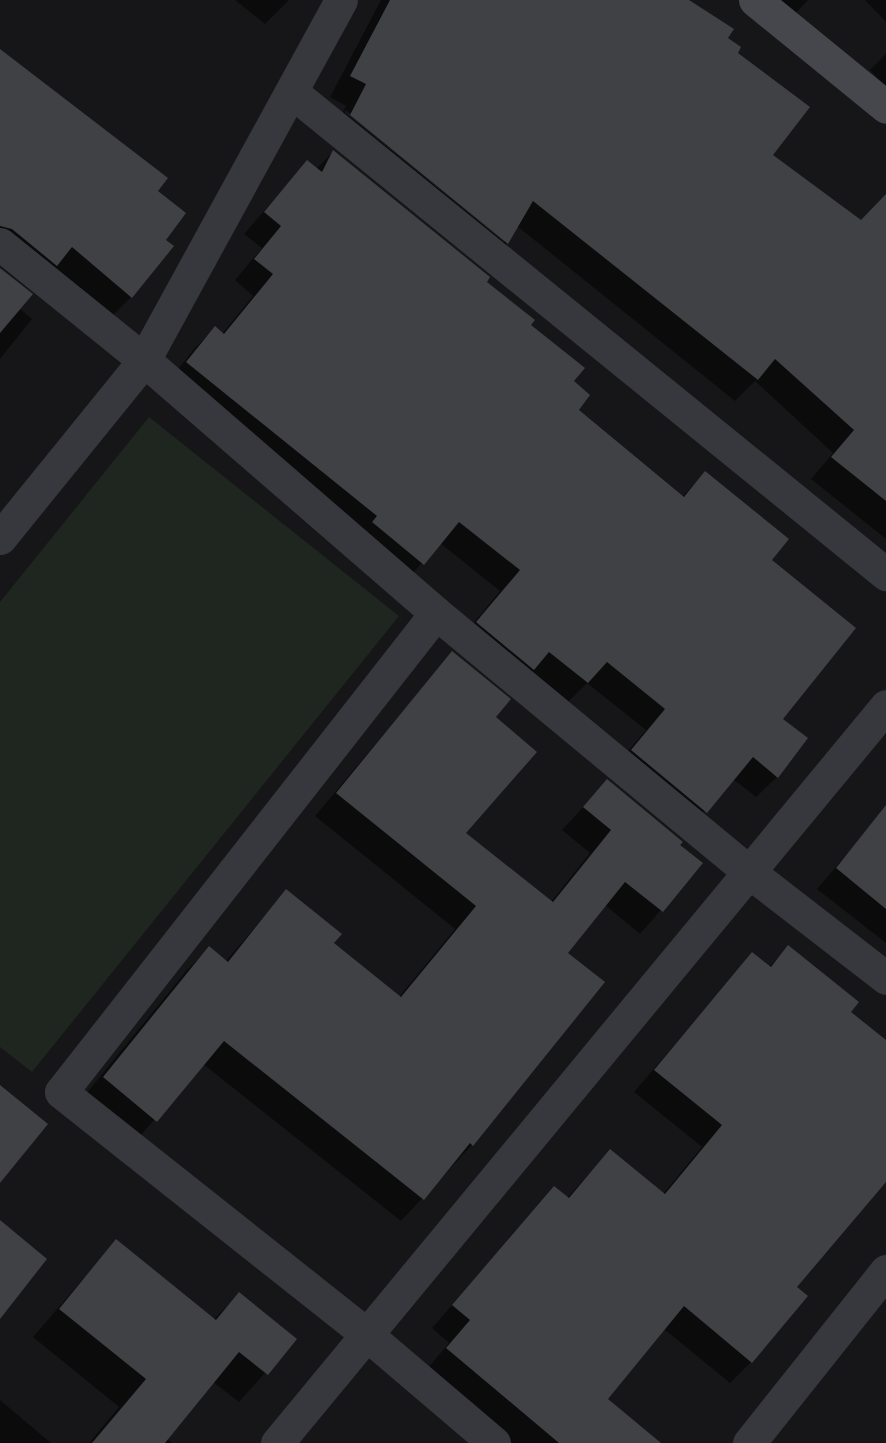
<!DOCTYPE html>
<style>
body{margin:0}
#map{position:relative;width:886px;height:1443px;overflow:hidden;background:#161618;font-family:"Exo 2",sans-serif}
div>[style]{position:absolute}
.green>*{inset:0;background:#1e261f}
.shadow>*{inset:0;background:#0007}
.building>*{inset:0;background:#404145}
.street>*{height:33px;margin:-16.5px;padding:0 16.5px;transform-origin:16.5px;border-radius:16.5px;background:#37383d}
.secondary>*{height:33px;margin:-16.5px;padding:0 16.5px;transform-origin:16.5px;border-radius:16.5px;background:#45474d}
span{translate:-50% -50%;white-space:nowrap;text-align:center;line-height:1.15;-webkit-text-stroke:4.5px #111113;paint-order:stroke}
</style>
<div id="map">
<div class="green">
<div style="clip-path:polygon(149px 417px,399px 616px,32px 1072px,0 1047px,0 602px)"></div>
</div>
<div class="shadow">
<div style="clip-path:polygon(235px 0,289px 0,265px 24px)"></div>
<div style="clip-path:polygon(evenodd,381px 0,686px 0,736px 53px,771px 155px,860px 222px,886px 195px,886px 539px,811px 479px,833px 453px,755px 381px,735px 401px,517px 226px,507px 243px,486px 264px,330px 137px,346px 106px,330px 97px,381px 0,346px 110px,504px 238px,504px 242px,344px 112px,346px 110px)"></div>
<div style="clip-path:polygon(774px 0,808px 0,792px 17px)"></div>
<div style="clip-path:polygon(865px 0,886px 0,886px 22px)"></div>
<div style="clip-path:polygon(0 50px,156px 192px,164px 240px,131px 297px,112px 316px,0 254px)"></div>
<div style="clip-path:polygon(886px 54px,886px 87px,870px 70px)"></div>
<div style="clip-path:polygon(333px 152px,529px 325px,571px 381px,576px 410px,682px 497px,705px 473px,770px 561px,781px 719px,777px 777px,756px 797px,733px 779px,685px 832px,611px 771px,646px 730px,587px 683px,567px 703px,457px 643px,500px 591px,440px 543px,402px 585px,167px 383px,194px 349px,215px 328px,222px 334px,253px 296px,235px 280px,262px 248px,244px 234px,307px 162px,316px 169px)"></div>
<div style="clip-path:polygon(0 276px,19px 308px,32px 319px,0 359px)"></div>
<div style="clip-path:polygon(452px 653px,494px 717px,464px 833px,551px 902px,590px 853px,562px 830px,607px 781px,701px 864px,640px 934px,605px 905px,566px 953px,472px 1145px,401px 1221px,203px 1064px,134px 1143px,81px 1100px,187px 970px,209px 948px,226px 961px,287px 891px,332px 943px,399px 997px,455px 929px,315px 816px)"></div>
<div style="clip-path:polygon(877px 819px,886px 826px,886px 943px,817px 889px)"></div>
<div style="clip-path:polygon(789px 947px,848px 1012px,886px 1042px,886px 1179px,795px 1287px,751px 1362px,730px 1383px,664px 1329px,606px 1399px,659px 1443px,512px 1443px,426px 1370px,449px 1343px,432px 1328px,554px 1188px,567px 1198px,610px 1151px,663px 1194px,702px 1147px,634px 1092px,752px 954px,769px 967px)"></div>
<div style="clip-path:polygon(116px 1241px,213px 1320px,239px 1294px,295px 1339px,239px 1402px,213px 1382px,167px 1439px,172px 1443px,89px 1443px,119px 1407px,33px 1337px)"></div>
<div style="clip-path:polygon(0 1400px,51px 1443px,0 1443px)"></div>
</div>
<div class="building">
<div style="clip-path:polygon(390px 0,689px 0,734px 29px,728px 38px,741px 47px,738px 53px,810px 107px,773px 155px,861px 220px,886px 194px,886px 501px,831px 457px,854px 430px,775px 359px,758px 380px,533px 201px,508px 244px,350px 115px,366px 84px,350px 76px)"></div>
<div style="clip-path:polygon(0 49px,168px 178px,158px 191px,186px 213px,166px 240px,174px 246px,132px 298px,72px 247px,57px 266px,12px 229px,0 226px)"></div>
<div style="clip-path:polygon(333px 150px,490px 277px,487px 282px,535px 320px,531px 325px,585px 368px,574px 381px,590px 395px,579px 410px,684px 497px,705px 471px,789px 539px,772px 560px,856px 628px,783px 719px,808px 738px,778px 778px,753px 757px,707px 813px,631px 750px,665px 709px,607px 662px,588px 683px,549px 652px,534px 670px,476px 622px,520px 570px,459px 522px,424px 565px,372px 522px,377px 516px,186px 362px,215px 326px,224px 334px,273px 274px,254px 259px,281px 226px,264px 212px,307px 160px,322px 172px)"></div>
<div style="clip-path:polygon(0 268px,33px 294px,0 333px)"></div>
<div style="clip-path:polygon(452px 651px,511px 699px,496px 717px,537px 752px,466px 833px,553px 902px,611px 830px,583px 807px,607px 779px,683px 842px,680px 845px,703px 863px,663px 912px,625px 882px,568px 953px,605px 982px,473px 1146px,470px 1143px,424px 1200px,224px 1041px,157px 1122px,103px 1077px,209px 946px,228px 962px,286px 889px,342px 934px,334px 943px,401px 997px,476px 906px,336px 793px)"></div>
<div style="clip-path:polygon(886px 805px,886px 909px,836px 868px)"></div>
<div style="clip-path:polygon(788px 945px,859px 1002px,851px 1012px,886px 1040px,886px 1182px,797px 1287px,808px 1296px,752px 1363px,684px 1306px,608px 1399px,661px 1443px,559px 1443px,446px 1348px,470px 1320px,452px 1305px,554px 1186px,569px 1198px,610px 1149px,665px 1194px,722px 1125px,654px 1070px,752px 952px,771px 967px)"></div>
<div style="clip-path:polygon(0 1085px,48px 1124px,0 1183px)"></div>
<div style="clip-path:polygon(0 1220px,47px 1259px,0 1319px)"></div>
<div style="clip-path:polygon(116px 1239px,216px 1320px,239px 1292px,297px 1339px,268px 1375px,239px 1352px,165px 1443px,92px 1443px,146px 1379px,59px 1309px)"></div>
</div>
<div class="street">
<div style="left:293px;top:93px;width:764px;rotate:39.05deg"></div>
<div style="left:0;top:244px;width:185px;rotate:38.9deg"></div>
<div style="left:144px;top:360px;width:386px;rotate:40.9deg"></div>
<div style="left:436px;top:613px;width:406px;rotate:39.6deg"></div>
<div style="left:749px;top:872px;width:173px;rotate:37.7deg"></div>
<div style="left:0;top:538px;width:229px;rotate:-51deg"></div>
<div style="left:144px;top:360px;width:410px;rotate:-61.3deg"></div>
<div style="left:436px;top:613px;width:608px;rotate:128.06deg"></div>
<div style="left:61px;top:1092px;width:389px;rotate:38.4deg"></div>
<div style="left:366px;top:1334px;width:168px;rotate:40.4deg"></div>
<div style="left:277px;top:1443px;width:956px;rotate:-50.43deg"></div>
<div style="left:749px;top:1443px;width:220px;rotate:-51.5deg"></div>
</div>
<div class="secondary">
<div style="left:755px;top:0;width:169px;rotate:39.2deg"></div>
</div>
</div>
